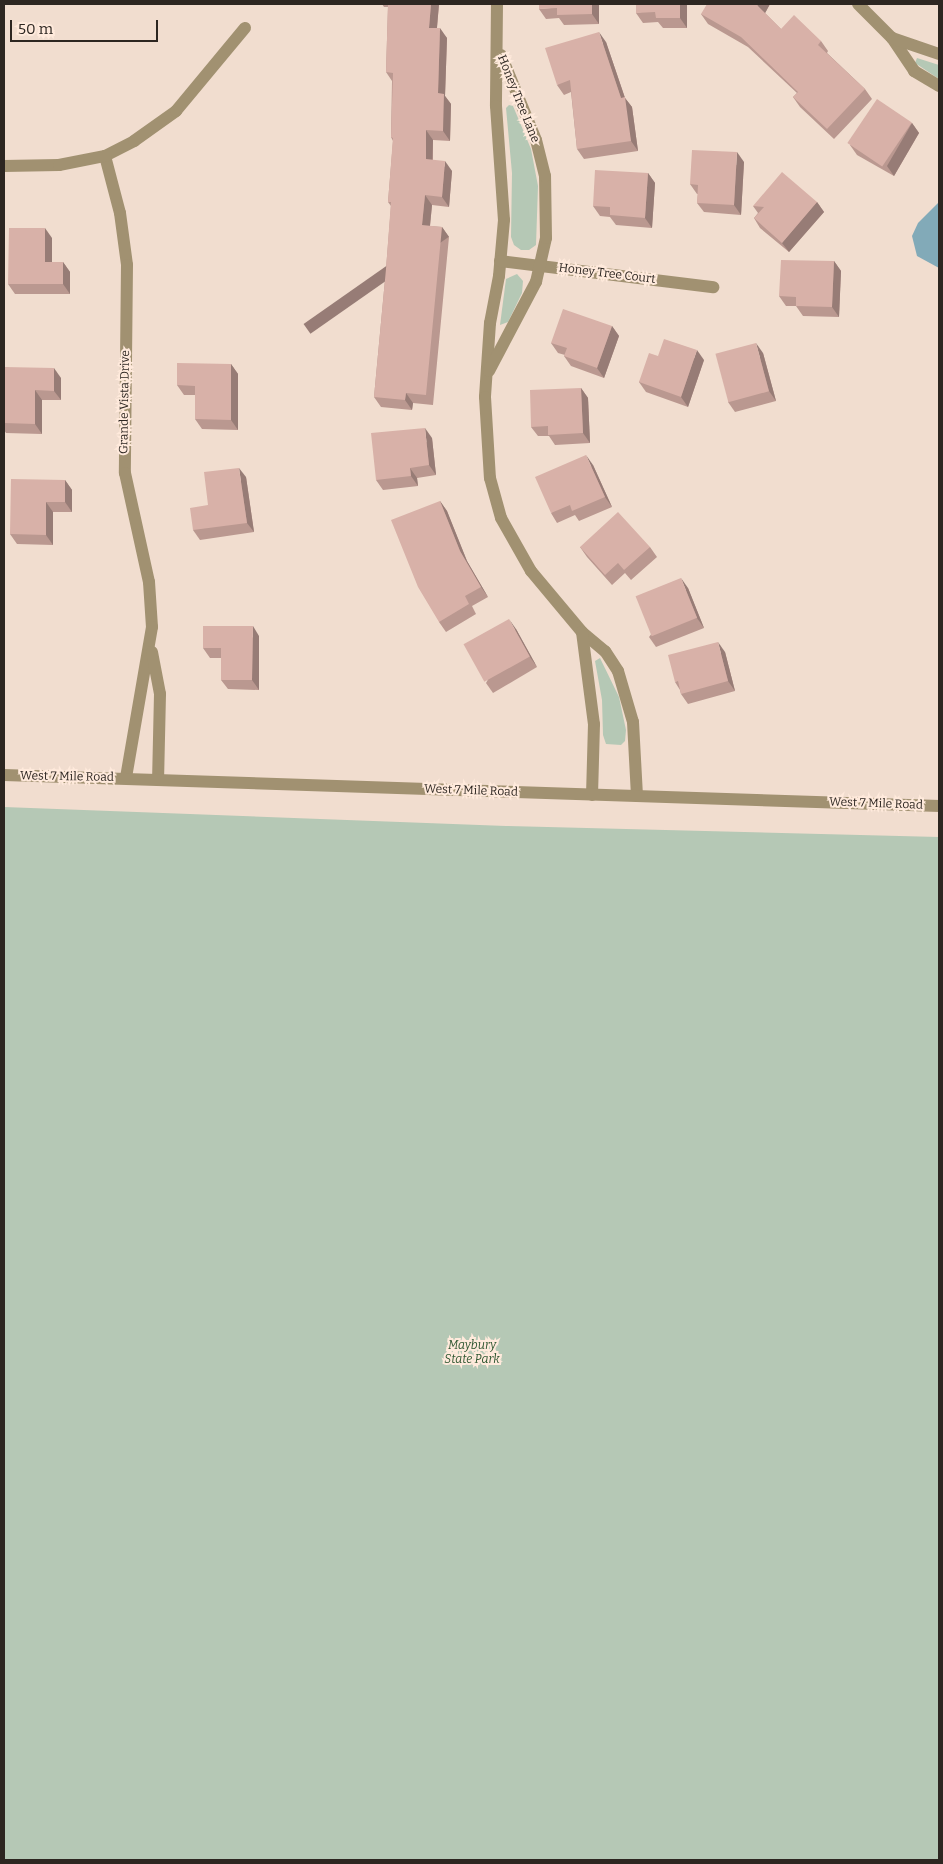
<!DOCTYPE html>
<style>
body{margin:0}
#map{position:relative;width:943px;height:1864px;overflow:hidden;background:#f1ddcf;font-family:Bitter,serif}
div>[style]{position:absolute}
.green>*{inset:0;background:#b5c8b5}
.water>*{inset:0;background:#82aab8}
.minor>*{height:12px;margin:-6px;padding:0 6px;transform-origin:6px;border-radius:6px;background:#a19171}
.wall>*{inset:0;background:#ba9890}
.shaded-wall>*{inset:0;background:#977c76;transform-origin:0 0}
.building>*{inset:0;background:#d8b1a8;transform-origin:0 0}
span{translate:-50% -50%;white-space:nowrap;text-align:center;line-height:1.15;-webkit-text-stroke:4px #ffeadc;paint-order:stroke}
.street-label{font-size:12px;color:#2d2621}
.park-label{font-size:12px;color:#2e5630;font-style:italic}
.frame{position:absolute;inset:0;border:5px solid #2d2621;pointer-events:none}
.scale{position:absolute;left:10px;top:20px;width:148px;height:22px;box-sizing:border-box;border:2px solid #2d2621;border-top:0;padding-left:6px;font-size:15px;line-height:18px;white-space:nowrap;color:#2d2621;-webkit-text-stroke:4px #ffeadc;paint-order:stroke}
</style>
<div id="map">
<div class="green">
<div style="clip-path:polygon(917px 58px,939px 65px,939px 79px,915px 63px)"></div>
<div style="clip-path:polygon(509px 105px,513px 106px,531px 149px,538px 186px,536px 245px,529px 250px,521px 250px,514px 245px,511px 237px,512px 173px,506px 108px)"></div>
<div style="clip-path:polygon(517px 274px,523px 281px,522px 293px,508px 322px,500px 325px,506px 279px)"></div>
<div style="clip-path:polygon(600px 658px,619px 697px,626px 730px,625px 741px,621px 745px,606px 744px,603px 735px,602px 700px,595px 661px)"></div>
<div style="clip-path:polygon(4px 807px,506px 826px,939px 837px,939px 1860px,4px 1860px)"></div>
</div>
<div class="water">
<div style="clip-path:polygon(939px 202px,939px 268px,917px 256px,912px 236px,918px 223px)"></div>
</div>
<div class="minor">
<div style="left:497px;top:4px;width:102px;rotate:90.6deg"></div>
<div style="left:496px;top:106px;width:114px;rotate:86deg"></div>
<div style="left:504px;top:220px;width:56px;rotate:95.1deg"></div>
<div style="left:499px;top:276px;width:48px;rotate:100.8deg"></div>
<div style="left:490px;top:323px;width:74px;rotate:93.9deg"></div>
<div style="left:485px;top:397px;width:81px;rotate:86.5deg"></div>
<div style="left:490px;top:478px;width:41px;rotate:74.6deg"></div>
<div style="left:501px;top:518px;width:61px;rotate:60.5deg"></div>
<div style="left:531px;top:571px;width:80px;rotate:50.1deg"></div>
<div style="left:582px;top:632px;width:30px;rotate:40deg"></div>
<div style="left:605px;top:651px;width:24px;rotate:57deg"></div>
<div style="left:618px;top:671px;width:53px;rotate:73.6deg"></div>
<div style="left:633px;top:722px;width:74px;rotate:86.9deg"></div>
<div style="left:858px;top:4px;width:48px;rotate:45deg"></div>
<div style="left:892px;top:38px;width:40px;rotate:56deg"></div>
<div style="left:914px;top:71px;width:29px;rotate:31deg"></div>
<div style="left:892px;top:38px;width:50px;rotate:18.8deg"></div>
<div style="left:105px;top:156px;width:59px;rotate:75.3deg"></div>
<div style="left:120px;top:213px;width:52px;rotate:82.3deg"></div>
<div style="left:127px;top:265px;width:208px;rotate:90.6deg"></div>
<div style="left:125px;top:473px;width:112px;rotate:77.6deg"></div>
<div style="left:149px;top:582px;width:45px;rotate:86.2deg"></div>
<div style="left:152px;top:627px;width:153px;rotate:99.8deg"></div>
<div style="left:4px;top:166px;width:55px;rotate:-1deg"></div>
<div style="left:59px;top:165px;width:47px;rotate:-11.1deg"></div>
<div style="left:105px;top:156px;width:33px;rotate:-27deg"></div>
<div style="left:134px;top:141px;width:52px;rotate:-35.5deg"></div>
<div style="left:176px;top:111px;width:108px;rotate:-50.3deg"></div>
<div style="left:500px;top:261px;width:215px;rotate:7deg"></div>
<div style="left:489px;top:371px;width:101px;rotate:-62.2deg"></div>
<div style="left:536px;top:282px;width:45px;rotate:-77.2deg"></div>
<div style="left:546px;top:238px;width:62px;rotate:-90.9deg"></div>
<div style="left:545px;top:176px;width:37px;rotate:-104deg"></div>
<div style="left:536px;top:140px;width:92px;rotate:-112.4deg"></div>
<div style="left:582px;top:632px;width:93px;rotate:82.6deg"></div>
<div style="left:594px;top:724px;width:71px;rotate:91.6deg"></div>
<div style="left:152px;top:652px;width:43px;rotate:79.2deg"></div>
<div style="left:160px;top:694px;width:86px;rotate:91.3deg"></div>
<div style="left:4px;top:775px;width:936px;rotate:1.9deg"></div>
</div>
<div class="wall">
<div style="clip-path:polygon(382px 4px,439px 4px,437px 28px,447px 38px,445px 96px,451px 104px,450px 141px,433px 140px,433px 160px,452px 171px,449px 207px,432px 205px,430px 226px,442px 227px,449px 237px,433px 405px,413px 403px,412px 410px,381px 407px,374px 397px,386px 269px,391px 206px,388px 202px,393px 141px,391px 137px,392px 81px,386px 72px,388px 7px,384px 7px)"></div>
<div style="clip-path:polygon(599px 4px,599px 24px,564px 25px,559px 18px,546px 19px,539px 9px)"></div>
<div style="clip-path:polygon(687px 4px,687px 28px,663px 28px,658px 22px,643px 23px,636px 13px)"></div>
<div style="clip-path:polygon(770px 4px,765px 13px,781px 29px,821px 41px,828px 51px,827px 53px,865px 89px,872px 99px,834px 139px,800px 107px,793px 97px,797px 93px,748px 47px,708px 24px,701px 14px)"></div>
<div style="clip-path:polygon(606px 42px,625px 98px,632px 107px,638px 151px,584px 159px,577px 149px,571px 92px,564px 95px,557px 85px)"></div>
<div style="clip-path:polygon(912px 123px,919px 133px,894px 176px,857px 155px,850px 145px)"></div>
<div style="clip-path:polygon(744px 162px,741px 215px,704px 212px,697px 203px,698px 194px,697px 194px,690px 184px)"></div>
<div style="clip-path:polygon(648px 173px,655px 183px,652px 228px,616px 225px,610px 217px,600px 216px,593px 206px)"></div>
<div style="clip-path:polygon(817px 202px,824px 212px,789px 252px,760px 228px,754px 218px,758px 213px,753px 206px)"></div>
<div style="clip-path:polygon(52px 238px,52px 262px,63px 262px,70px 272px,70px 294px,15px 294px,8px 284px)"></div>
<div style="clip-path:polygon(834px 261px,841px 271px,839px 317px,803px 316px,796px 306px,786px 306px,779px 296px)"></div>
<div style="clip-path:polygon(612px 326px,619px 336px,604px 378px,571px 366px,564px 356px,565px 355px,558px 353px,551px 343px)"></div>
<div style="clip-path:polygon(763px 353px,776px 401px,735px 412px,728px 402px)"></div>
<div style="clip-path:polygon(658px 356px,704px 360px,688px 407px,646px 392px,639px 382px)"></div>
<div style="clip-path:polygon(231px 364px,238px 374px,238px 430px,202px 429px,195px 419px,195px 395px,184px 395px,177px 385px)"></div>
<div style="clip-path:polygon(4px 367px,61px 378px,61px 400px,42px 400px,42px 434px,6px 433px,4px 430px)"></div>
<div style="clip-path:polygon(581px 388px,588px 398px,590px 443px,555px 445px,549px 436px,538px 436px,531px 427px)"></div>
<div style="clip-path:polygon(432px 438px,436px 475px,417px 478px,418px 486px,383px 490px,376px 480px)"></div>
<div style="clip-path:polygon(593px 465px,612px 507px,579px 521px,575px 515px,557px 523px,551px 513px)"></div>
<div style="clip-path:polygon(246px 477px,254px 532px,200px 540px,193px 530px,208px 505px)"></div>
<div style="clip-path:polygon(65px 480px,72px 490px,72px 512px,53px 512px,53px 545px,17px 544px,10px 534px)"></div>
<div style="clip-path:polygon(440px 501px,447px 511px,467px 561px,488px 597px,472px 606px,476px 614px,446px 632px,439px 622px)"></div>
<div style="clip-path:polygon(580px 547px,650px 547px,657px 557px,631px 580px,625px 573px,612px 585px,587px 557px)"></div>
<div style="clip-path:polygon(688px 588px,704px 628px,656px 647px,649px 637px)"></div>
<div style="clip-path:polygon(516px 629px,537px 667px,493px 693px,486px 683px)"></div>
<div style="clip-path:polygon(259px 636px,259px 690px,228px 689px,221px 680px,221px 658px,210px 658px,203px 648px)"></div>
<div style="clip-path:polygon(725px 652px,735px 691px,688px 704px,681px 694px,680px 690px,675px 682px)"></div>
</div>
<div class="shaded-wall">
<div style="clip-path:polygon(431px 4px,439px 4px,436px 38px,429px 28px)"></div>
<div style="clip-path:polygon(592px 4px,599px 4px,599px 24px,592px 14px)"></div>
<div style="clip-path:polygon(680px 4px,687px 4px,687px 28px,680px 18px)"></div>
<div style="clip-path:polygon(757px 4px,770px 4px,764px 15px,757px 5px)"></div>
<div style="clip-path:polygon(440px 28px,447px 38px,445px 96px,451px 104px,450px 141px,443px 131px,438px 93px)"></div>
<div style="clip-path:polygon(599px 32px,606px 42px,625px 98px,632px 107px,638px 151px,631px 141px,621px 98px)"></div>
<div style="clip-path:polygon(912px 123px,919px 133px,894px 176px,887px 166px)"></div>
<div style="clip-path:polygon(426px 130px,433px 140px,432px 169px,426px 159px)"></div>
<div style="clip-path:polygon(737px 152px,744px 162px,741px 215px,734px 205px)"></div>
<div style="clip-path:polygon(445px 161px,452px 171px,449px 207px,442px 197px)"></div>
<div style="clip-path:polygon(648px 173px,655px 183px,652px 228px,645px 218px)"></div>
<div style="clip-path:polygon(425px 195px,432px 205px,429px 235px,422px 225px)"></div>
<div style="clip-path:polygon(817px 202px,824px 212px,789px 252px,782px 243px)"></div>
<div style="left:442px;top:227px;width:12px;height:169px;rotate:55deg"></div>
<div style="clip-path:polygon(45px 228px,52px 238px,52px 272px,45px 262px)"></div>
<div style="clip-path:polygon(834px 261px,841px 271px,839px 317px,832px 307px)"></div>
<div style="clip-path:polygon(63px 262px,70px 272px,70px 294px,63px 284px)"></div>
<div style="clip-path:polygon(612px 326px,619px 336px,604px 378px,597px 368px)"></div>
<div style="clip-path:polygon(756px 343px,763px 353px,776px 401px,769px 391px)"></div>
<div style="clip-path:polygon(697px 350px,704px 360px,688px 407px,681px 397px)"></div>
<div style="clip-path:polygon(231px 364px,238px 374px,238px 430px,231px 420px)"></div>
<div style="clip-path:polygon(54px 368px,61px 378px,61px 400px,54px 391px)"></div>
<div style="clip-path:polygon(581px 388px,588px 398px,590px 443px,583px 433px)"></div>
<div style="clip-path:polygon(35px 390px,42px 400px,42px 434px,35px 424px)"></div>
<div style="clip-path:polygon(406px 393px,413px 403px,412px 410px,405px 400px)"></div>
<div style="clip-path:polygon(425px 428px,432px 438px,436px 475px,429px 465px)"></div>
<div style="clip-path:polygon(586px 455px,593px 465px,612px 507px,605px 497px)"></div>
<div style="clip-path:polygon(239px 468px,246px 477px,254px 532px,247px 523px)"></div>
<div style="clip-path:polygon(410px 468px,417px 478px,418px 486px,411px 476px)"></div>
<div style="clip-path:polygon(65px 480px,72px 490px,72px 512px,65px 502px)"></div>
<div style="clip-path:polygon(440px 501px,447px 511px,467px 561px,488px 597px,481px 587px,460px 551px)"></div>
<div style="clip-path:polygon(46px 502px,53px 512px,53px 545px,46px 535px)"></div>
<div style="clip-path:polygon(681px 578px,688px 588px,704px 628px,697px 618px)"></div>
<div style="clip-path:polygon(509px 619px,516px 629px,537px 667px,530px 657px)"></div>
<div style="clip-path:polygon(253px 626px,259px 636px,259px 690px,252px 680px)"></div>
<div style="clip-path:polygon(718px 642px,725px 652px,735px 691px,728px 681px)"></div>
</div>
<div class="building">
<div style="clip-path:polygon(388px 4px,431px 4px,429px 28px,440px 28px,438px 93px,444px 94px,443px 131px,426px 130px,426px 159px,445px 161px,442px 197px,425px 195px,422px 225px,442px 227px,426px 395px,406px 393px,405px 400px,374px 397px,386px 269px,391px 202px,388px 202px,393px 138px,391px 137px,393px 73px,386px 72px)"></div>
<div style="clip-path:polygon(539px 4px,592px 4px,592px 14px,557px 15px,557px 8px,539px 9px)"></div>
<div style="clip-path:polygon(636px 4px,680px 4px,680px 18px,656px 18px,655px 12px,636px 13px)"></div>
<div style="clip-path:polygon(707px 4px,757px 4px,757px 5px,781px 29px,794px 15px,821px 41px,818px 45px,865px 89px,827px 129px,793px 97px,798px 92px,741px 37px,701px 14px)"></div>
<div style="clip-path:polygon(599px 32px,621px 98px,625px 97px,631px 141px,577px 149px,570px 80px,557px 85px,545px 48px)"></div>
<div style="left:877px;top:99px;width:42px;height:53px;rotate:34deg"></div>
<div style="clip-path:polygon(692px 150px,737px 152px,734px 205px,697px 203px,698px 185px,690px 184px)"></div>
<div style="clip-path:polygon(595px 170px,648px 173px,645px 218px,610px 215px,610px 207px,593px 206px)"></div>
<div style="clip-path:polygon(782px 172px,817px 202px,782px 243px,754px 218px,764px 207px,753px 206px)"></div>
<div style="clip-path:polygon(9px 228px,45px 228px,45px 262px,63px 262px,63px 284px,8px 284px)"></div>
<div style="clip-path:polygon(781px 260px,834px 261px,832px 307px,796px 306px,796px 297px,779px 296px)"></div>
<div style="clip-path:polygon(563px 309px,612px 326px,597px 368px,564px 356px,567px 348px,551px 343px)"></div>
<div style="clip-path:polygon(664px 339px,697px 350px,681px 397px,639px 382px,649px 353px,658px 356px)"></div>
<div style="left:756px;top:343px;width:50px;height:42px;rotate:75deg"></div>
<div style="clip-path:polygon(177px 363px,231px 364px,231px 420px,195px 419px,195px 386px,177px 385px)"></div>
<div style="clip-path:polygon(4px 367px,54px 368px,54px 391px,35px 390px,35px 424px,4px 423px)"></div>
<div style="clip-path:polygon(581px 388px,583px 433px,548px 435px,548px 426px,531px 427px,530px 390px)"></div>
<div style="clip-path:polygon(425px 428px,429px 465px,410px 468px,411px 476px,376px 480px,371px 433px)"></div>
<div style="clip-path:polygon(586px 455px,605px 497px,572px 511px,570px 505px,551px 513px,535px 477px)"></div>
<div style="clip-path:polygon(239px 468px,247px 523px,193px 530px,190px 508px,208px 505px,204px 472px)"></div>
<div style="clip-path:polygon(11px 479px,65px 480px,65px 502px,46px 502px,46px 535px,10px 534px)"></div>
<div style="clip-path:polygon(440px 501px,460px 551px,481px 587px,465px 596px,469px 604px,439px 622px,418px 587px,391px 520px)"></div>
<div style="clip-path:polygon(618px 512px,650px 547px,624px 570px,618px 563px,605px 575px,580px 547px)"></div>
<div style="left:681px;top:578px;width:43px;height:49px;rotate:68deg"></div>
<div style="left:509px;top:619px;width:43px;height:52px;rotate:61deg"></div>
<div style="clip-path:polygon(203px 626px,253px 626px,252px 680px,221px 680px,221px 648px,203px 648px)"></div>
<div style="clip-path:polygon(718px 642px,728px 681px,681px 694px,678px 681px,675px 682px,668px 655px)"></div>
</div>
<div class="street-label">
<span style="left:518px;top:99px;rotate:68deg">Honey Tree Lane</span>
<span style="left:607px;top:274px;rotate:7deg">Honey Tree Court</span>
<span style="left:125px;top:402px;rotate:-89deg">Grande Vista Drive</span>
<span style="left:67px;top:777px;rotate:1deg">West 7 Mile Road</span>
<span style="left:471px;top:791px;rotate:2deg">West 7 Mile Road</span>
<span style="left:876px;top:804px;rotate:2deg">West 7 Mile Road</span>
</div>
<div class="park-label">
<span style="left:472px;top:1353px">Maybury<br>State Park</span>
</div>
<div class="frame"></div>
<div class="scale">50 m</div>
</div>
